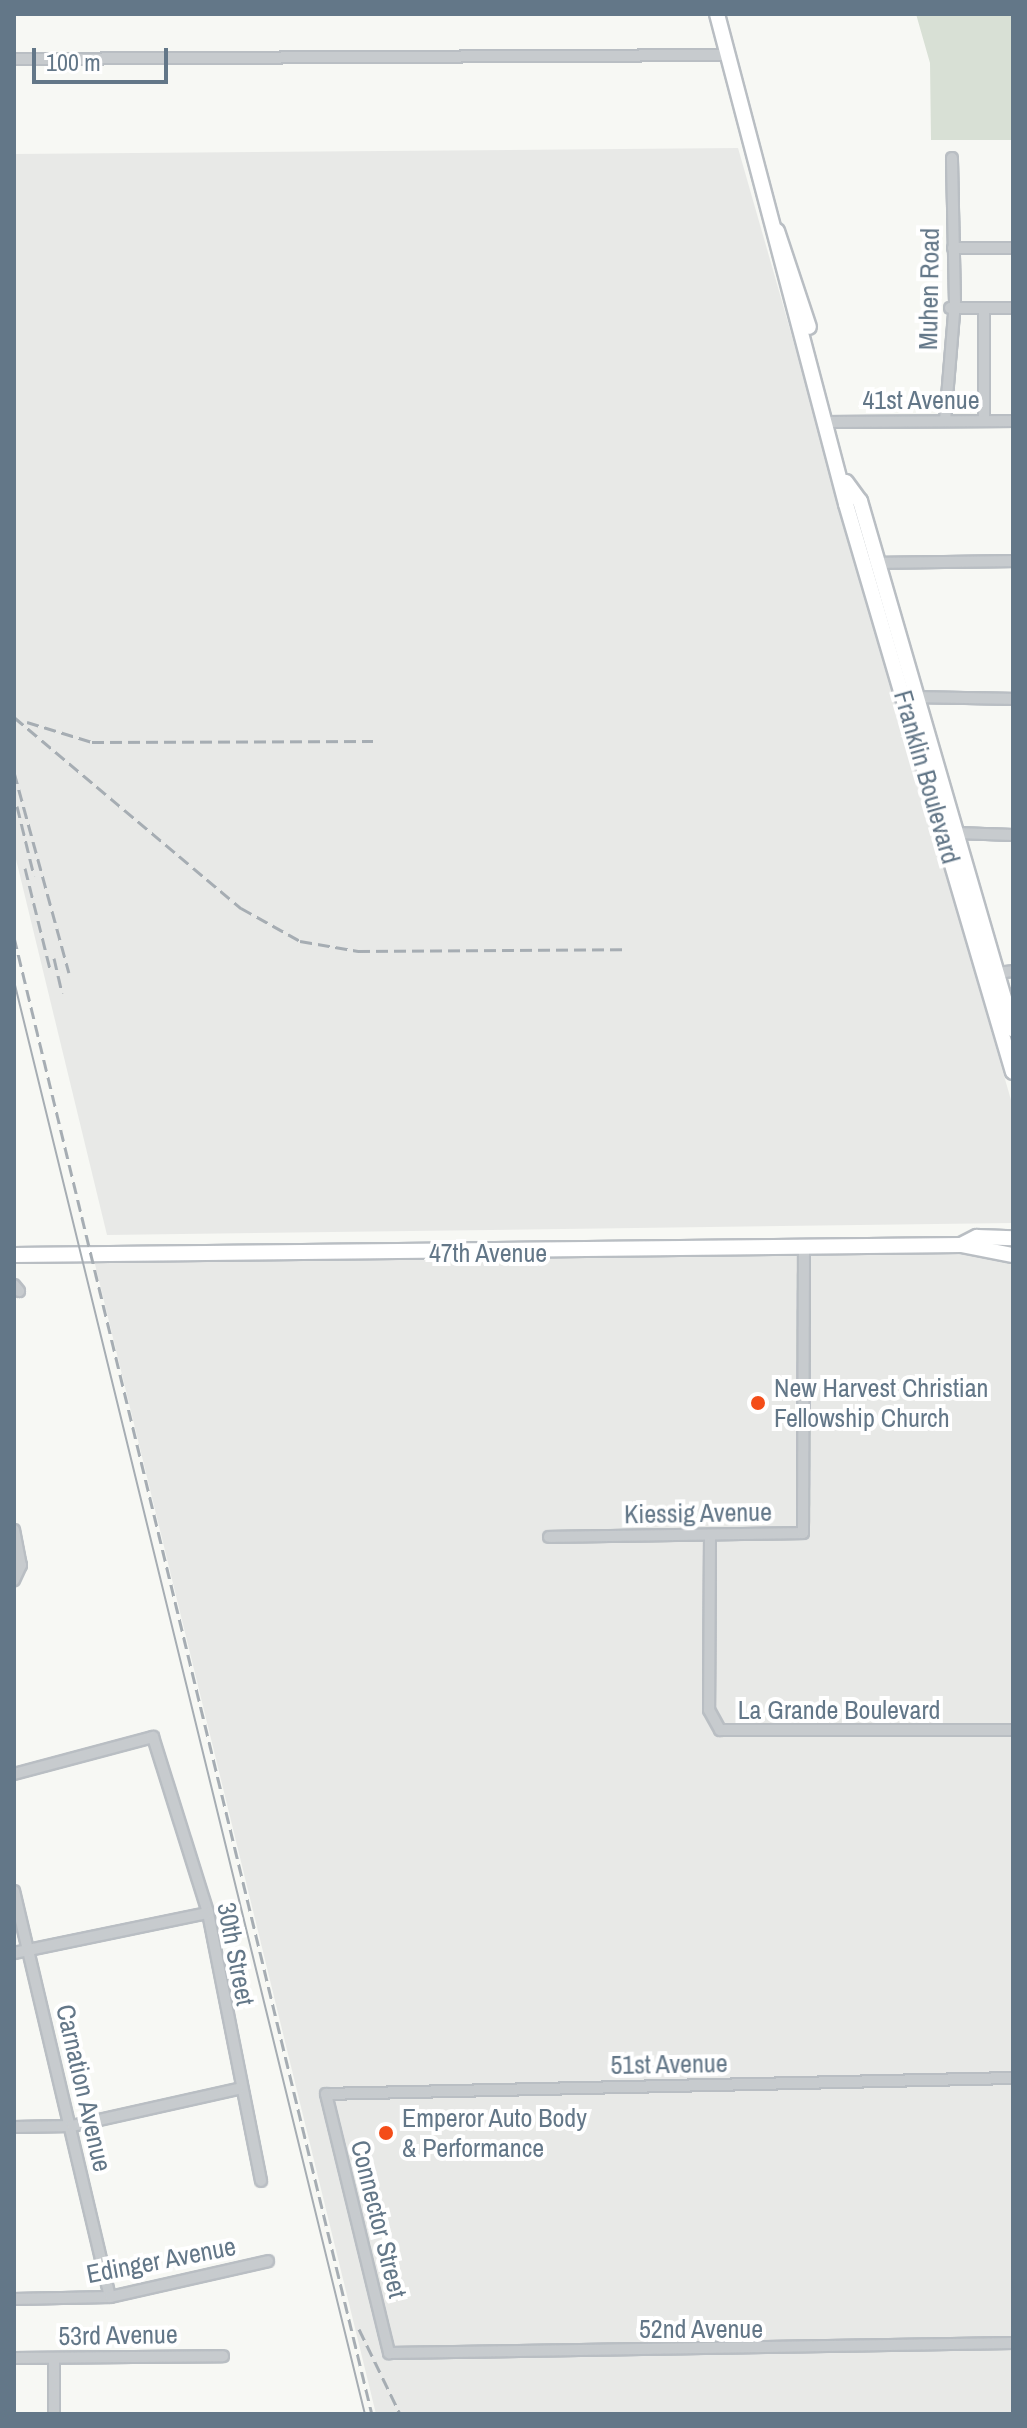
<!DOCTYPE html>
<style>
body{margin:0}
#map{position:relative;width:1027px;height:2428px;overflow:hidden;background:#f7f8f4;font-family:"Archivo Narrow",sans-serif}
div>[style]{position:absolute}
.built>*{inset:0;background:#e8e9e7}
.green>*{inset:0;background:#d8e0d5}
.roads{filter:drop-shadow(2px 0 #b9bec3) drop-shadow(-2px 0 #b9bec3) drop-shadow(0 2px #b9bec3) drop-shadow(0 -2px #b9bec3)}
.street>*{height:10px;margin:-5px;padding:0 5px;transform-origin:5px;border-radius:5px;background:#c7cbce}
.secondary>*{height:14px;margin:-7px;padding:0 7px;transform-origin:7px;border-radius:7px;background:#fff}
.tram>*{height:2px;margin:-1px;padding:0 1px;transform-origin:1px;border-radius:1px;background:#a6adb3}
.rail>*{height:3px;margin-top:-1.5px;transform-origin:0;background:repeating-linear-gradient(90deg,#a6adb3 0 12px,transparent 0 18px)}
.dots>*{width:22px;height:22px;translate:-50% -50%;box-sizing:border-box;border:4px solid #fff;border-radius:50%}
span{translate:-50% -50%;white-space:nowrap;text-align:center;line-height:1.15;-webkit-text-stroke:8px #fff;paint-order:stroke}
.street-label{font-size:26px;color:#637788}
.poi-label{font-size:26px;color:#637788}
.left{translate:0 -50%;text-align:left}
.frame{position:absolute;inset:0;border:16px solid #637788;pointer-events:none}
.scale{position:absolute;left:32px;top:48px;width:136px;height:36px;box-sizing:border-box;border:4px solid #637788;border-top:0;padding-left:10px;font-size:24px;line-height:28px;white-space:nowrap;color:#637788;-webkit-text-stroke:6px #fff;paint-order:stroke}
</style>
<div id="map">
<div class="built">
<div style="clip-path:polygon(738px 148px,1013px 1107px,1013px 1223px,107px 1235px,14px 851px,14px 154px)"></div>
<div style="clip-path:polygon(1013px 1252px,1013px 2414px,376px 2414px,93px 1256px)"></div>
</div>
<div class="green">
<div style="clip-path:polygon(916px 14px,1013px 14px,1013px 140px,931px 140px,930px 63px)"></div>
</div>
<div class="roads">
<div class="street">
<div style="left:14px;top:59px;width:715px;rotate:-0.32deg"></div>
<div style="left:953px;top:248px;width:60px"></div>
<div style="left:950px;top:308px;width:63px"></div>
<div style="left:984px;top:308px;width:113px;rotate:90deg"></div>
<div style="left:945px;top:421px;width:118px;rotate:-85.2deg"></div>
<div style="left:955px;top:303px;width:145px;rotate:-91.2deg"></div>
<div style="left:830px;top:422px;width:183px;rotate:-0.3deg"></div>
<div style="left:875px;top:563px;width:138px;rotate:-0.8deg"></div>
<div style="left:917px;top:697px;width:96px;rotate:1.2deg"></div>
<div style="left:957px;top:833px;width:56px;rotate:2deg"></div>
<div style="left:995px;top:973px;width:18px;rotate:-6deg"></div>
<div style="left:14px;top:1285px;width:8px;rotate:50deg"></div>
<div style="left:14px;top:1530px;width:36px;rotate:79deg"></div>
<div style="left:21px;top:1565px;width:17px;rotate:115deg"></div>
<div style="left:710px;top:1535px;width:175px;rotate:90.3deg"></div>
<div style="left:709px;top:1710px;width:23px;rotate:61deg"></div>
<div style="left:720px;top:1730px;width:293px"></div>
<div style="left:549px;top:1537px;width:254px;rotate:-0.9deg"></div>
<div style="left:803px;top:1533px;width:284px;rotate:-89.8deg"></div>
<div style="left:14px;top:1774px;width:144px;rotate:-14.9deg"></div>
<div style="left:153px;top:1737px;width:184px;rotate:72.6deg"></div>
<div style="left:208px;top:1913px;width:273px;rotate:78.8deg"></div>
<div style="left:14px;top:1891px;width:417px;rotate:76.7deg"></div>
<div style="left:14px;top:1953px;width:198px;rotate:-11.7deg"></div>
<div style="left:1013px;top:2078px;width:687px;rotate:178.67deg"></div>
<div style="left:326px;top:2094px;width:267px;rotate:76.3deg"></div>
<div style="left:389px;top:2353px;width:624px;rotate:-0.92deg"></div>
<div style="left:14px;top:2127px;width:58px;rotate:-1deg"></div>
<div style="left:72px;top:2126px;width:170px;rotate:-12.6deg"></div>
<div style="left:14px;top:2299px;width:96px;rotate:-1.2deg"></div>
<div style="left:110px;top:2297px;width:162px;rotate:-12.8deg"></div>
<div style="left:14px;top:2358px;width:209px;rotate:-0.5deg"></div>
<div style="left:54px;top:2358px;width:56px;rotate:90deg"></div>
</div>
<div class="secondary">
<div style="left:717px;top:14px;width:507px;rotate:75.25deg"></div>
<div style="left:846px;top:504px;width:592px;rotate:73.62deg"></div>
<div style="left:777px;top:231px;width:101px;rotate:71.6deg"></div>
<div style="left:846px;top:482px;width:24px;rotate:54deg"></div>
<div style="left:860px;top:501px;width:550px;rotate:73.84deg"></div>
<div style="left:961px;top:1245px;width:18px;rotate:-27deg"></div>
<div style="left:977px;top:1237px;width:36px;rotate:2deg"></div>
<div style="left:14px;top:1255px;width:947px;rotate:-0.61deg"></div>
<div style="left:961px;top:1245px;width:53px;rotate:10.9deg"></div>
</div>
</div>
<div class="tram">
<div style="left:14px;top:981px;width:1475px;rotate:76.24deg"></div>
</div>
<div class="rail">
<div style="left:14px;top:717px;width:297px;rotate:40.1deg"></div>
<div style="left:241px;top:908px;width:68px;rotate:29.2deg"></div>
<div style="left:300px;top:941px;width:59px;rotate:9.8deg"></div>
<div style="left:358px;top:951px;width:265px;rotate:-0.4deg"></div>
<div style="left:27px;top:722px;width:68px;rotate:17.1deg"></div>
<div style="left:92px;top:742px;width:281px;rotate:-0.2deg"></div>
<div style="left:14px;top:772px;width:208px;rotate:74.7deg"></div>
<div style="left:17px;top:806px;width:72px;rotate:76.3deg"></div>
<div style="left:25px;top:868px;width:104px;rotate:76.1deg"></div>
<div style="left:14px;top:937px;width:1520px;rotate:76.38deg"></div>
<div style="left:54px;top:958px;width:36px;rotate:77deg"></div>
<div style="left:359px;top:2329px;width:94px;rotate:64.2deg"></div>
</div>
<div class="dots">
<div style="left:758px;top:1403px;background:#f44d18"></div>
<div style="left:386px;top:2133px;background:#f44d18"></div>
</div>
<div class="street-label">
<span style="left:929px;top:289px;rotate:-89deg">Muhen Road</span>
<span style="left:921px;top:400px">41st Avenue</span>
<span style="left:927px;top:777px;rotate:74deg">Franklin Boulevard</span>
<span style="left:488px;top:1253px">47th Avenue</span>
<span style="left:698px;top:1513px;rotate:-1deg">Kiessig Avenue</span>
<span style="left:839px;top:1710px">La Grande Boulevard</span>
<span style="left:236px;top:1954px;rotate:79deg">30th Street</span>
<span style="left:669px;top:2064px;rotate:-1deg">51st Avenue</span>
<span style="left:84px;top:2088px;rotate:77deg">Carnation Avenue</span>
<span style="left:379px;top:2219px;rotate:76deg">Connector Street</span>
<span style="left:161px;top:2260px;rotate:-11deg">Edinger Avenue</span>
<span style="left:701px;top:2329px">52nd Avenue</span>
<span style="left:118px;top:2335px;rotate:-1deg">53rd Avenue</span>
</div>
<div class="poi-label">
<span class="left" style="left:774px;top:1403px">New Harvest Christian<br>Fellowship Church</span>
<span class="left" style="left:402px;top:2133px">Emperor Auto Body<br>&amp; Performance</span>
</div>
<div class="frame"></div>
<div class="scale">100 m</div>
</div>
